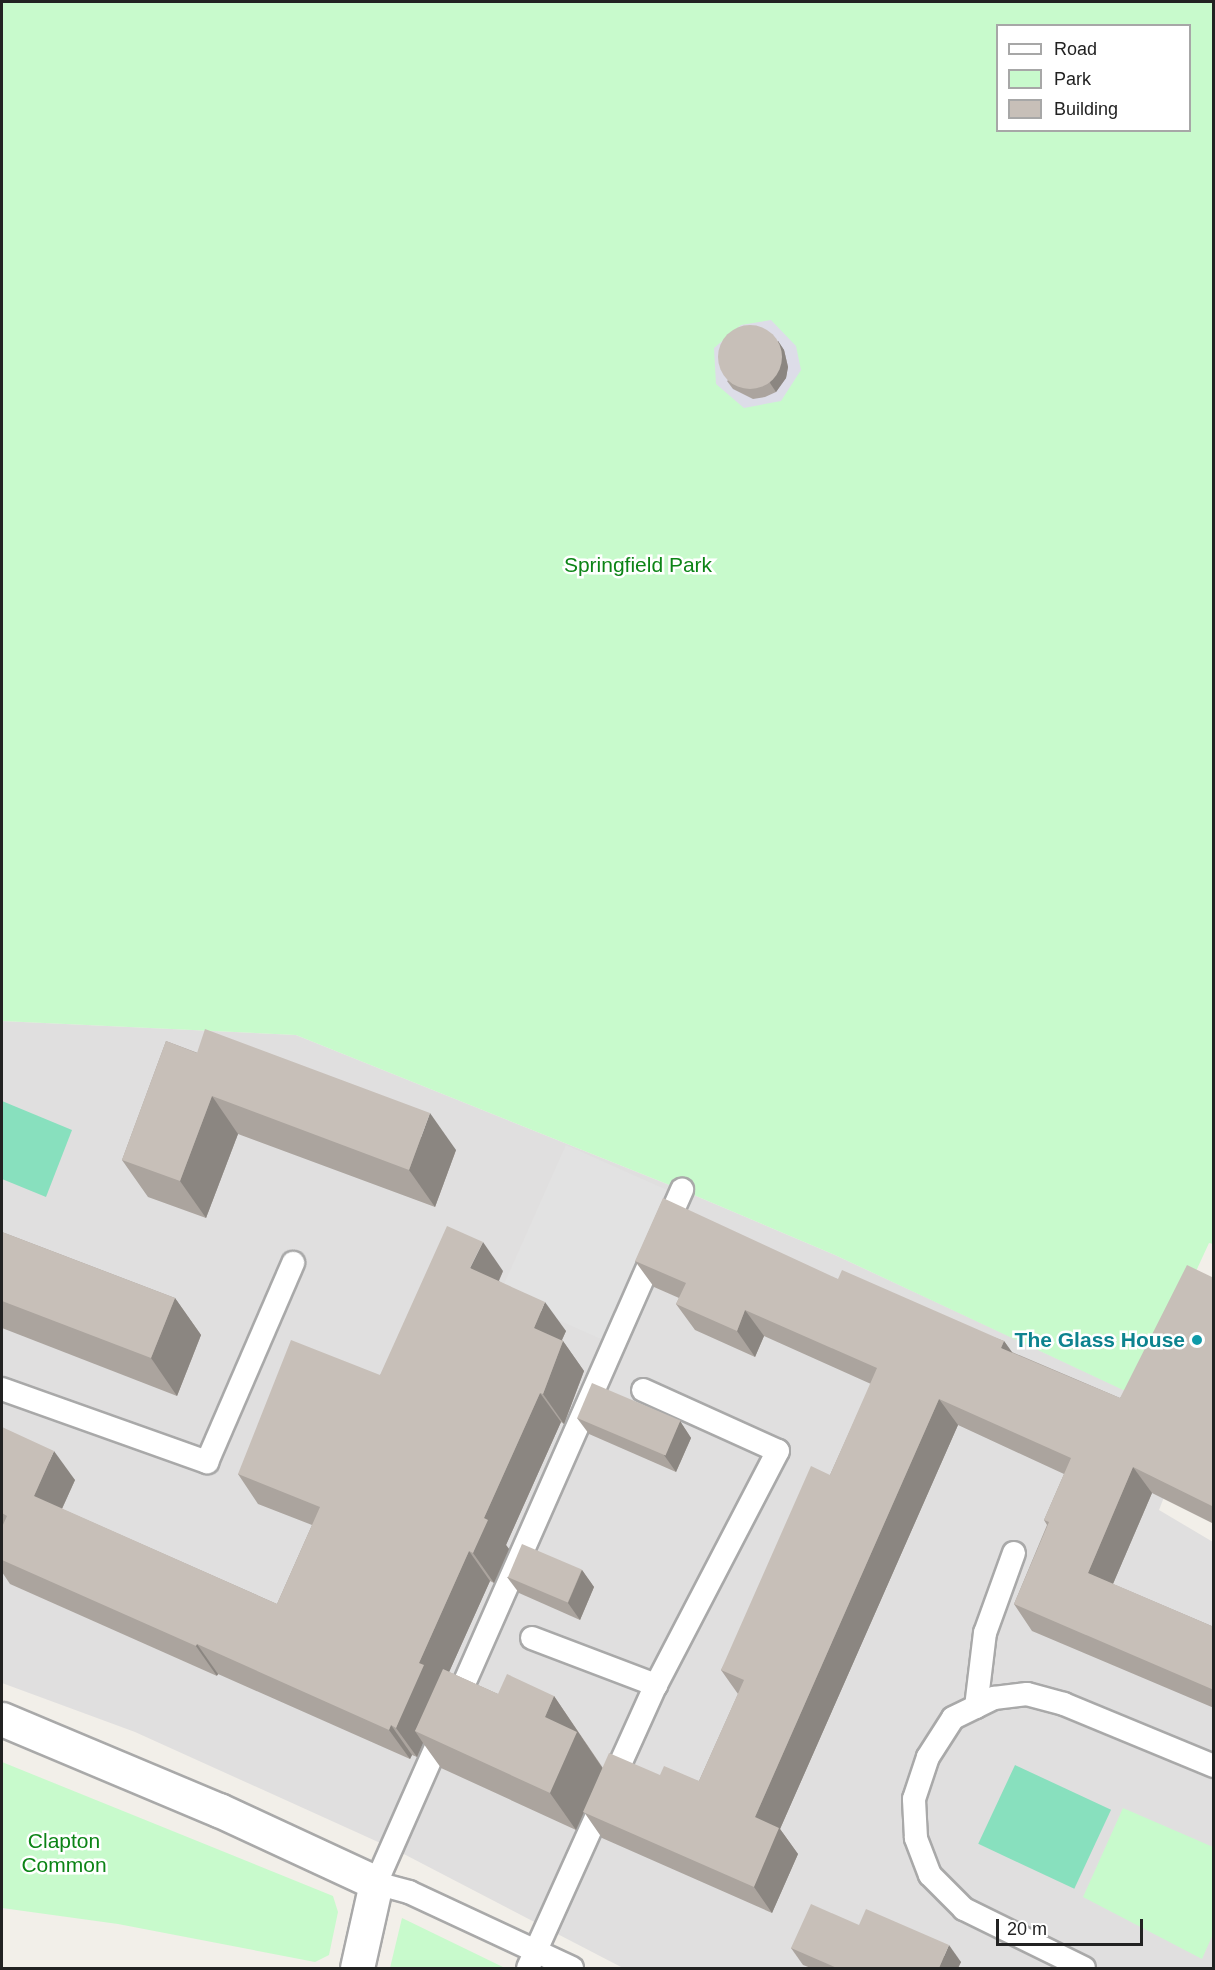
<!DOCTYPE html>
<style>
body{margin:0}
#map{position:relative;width:1215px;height:1970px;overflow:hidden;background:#f2efe9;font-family:Arial,sans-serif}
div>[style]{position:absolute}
.residential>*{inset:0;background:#e0dfdf}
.park>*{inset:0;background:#c8facc}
.pitch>*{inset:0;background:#88e0be;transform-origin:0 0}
.parking>*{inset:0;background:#e2e2e2;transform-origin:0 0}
.plaza>*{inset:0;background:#dddde8}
.roads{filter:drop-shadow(2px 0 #a9a9a9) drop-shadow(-2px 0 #a9a9a9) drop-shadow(0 2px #a9a9a9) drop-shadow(0 -2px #a9a9a9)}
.lane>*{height:22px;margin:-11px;padding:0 11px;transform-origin:11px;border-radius:11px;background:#fff}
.street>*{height:33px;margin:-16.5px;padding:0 16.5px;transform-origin:16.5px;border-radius:16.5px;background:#fff}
.wall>*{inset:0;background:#aba49e}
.shaded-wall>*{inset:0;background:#8b8681;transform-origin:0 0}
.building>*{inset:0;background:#c7bfb8;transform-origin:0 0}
.round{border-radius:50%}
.dots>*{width:16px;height:16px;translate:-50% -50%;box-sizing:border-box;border:3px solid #fff;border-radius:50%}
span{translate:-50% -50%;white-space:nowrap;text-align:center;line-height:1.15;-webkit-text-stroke:5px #fff;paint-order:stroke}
.park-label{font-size:21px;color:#0c8416}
.culture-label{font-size:21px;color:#0d838f;font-weight:700}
.right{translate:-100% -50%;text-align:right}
.frame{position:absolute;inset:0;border:3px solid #222;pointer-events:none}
.legend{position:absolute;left:996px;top:24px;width:195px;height:108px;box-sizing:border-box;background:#fff;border:2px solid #a7a7a7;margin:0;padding:8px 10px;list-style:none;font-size:18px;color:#222}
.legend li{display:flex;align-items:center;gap:12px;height:30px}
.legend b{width:30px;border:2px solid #a7a7a7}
.scale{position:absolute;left:996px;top:1919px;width:147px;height:27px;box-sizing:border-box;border:3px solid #222;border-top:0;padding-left:8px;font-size:18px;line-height:21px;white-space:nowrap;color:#222;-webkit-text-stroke:4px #fff;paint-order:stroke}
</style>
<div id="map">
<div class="residential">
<div style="clip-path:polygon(2px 1021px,296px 1035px,682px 1190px,835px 1255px,1193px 1422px,1159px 1510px,1213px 1542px,1213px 1968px,623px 1968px,398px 1851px,135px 1732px,2px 1683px)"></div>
</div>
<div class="park">
<div style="clip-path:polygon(evenodd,2px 2px,1213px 2px,1213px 1244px,1209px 1243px,1138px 1397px,835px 1255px,682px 1190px,296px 1035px,2px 1021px,2px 2px,998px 26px,1190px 26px,1190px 130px,998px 130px,998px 26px)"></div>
<div style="clip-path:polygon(2px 1762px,333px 1896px,338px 1912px,329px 1955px,315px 1962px,118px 1924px,2px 1908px)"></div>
<div style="clip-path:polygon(1123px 1808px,1213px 1847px,1213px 1934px,1202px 1959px,1083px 1897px)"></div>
<div style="clip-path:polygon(402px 1918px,505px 1968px,390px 1968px)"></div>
</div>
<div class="pitch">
<div style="clip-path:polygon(2px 1101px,72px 1130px,46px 1197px,2px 1179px)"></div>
<div style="left:1015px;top:1765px;width:106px;height:87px;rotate:25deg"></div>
</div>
<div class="parking">
<div style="left:566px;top:1145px;width:111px;height:163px;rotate:24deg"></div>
</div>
<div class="plaza">
<div style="clip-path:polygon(771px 320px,796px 346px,801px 370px,781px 401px,744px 408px,716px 384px,714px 348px,741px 325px)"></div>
</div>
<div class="roads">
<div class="lane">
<div style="left:2px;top:1389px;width:218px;rotate:19.6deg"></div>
<div style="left:207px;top:1462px;width:217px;rotate:-66.6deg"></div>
<div style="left:532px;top:1638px;width:133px;rotate:20.8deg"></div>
<div style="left:976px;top:1707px;width:75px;rotate:-83.1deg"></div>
<div style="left:985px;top:1633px;width:85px;rotate:-70.1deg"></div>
<div style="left:528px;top:1968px;width:311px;rotate:-65.7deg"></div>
<div style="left:656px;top:1685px;width:264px;rotate:-62.5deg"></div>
<div style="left:778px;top:1451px;width:148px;rotate:-155.7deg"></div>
<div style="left:572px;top:1968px;width:180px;rotate:-155deg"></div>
<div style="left:409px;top:1892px;width:34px;rotate:-165deg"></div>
<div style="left:376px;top:1883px;width:758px;rotate:-66.18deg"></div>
<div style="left:1084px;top:1968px;width:134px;rotate:-153.8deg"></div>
<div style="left:964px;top:1909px;width:48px;rotate:-135deg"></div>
<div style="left:930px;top:1875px;width:40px;rotate:-111deg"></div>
<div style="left:916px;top:1838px;width:39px;rotate:-93deg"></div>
<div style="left:914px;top:1799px;width:44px;rotate:-71.6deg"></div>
<div style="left:928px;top:1757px;width:46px;rotate:-57.3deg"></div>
<div style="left:953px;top:1718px;width:46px;rotate:-26deg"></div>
<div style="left:994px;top:1698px;width:33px;rotate:-7deg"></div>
<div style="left:1027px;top:1694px;width:38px;rotate:15deg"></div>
<div style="left:1064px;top:1704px;width:162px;rotate:22.5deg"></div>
</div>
<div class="street">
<div style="left:2px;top:1719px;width:235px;rotate:22.8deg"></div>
<div style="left:219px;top:1810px;width:173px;rotate:24.9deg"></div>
<div style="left:376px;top:1883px;width:87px;rotate:102.6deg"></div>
</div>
</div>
<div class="wall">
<div style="clip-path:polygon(778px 341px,784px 350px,788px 367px,786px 378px,776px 392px,765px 397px,753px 399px,733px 389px,727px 381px)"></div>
<div style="clip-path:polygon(166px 1041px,456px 1150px,435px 1207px,238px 1134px,206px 1218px,148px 1197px,122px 1160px)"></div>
<div style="clip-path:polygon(2px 1232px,175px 1298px,201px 1335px,177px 1396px,2px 1328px)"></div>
<div style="clip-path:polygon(635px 1261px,838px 1279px,1004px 1341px,1012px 1352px,1120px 1398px,1214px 1278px,1214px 1524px,1152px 1493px,1113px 1584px,1214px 1627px,1214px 1708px,1032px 1631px,1014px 1604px,1047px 1525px,1044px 1520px,1064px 1474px,958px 1425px,780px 1829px,798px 1854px,772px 1913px,602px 1838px,584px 1812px,576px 1830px,441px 1768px,423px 1743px,417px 1757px,412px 1755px,410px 1759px,218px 1674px,217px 1676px,10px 1584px,2px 1572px,2px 1427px,75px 1480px,62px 1509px,277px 1604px,312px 1525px,258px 1504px,238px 1474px,380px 1375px,503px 1271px,499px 1281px,566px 1331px,562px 1340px,563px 1341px,584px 1371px,564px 1424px,561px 1422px,506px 1545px,509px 1549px,494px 1583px,490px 1581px,449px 1672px,498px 1694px,554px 1696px,603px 1768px,699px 1781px,738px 1694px,721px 1670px,830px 1475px,871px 1384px,764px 1336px,755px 1357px,695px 1330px,676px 1304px,679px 1298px,654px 1287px)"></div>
<div style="clip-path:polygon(577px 1418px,680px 1421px,691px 1438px,676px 1472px,589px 1434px)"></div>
<div style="clip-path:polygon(582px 1570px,594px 1587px,580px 1620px,519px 1593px,507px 1577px)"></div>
<div style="clip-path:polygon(859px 1925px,961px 1962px,958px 1968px,811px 1968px,803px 1965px,791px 1948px)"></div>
</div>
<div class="shaded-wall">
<div style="clip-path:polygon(778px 341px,784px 350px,788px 367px,786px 378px,776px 392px,770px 383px)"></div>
<div style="clip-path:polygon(212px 1096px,238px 1134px,206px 1218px,180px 1181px)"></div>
<div style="clip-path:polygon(430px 1113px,456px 1150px,435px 1207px,409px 1170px)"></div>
<div style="clip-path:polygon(483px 1242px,503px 1271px,491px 1298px,470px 1268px)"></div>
<div style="clip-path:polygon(175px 1298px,201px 1335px,177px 1396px,151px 1358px)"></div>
<div style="clip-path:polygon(545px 1302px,566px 1331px,554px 1357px,534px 1328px)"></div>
<div style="clip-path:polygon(745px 1310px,764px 1336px,755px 1357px,737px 1331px)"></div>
<div style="clip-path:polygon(563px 1341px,584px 1371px,564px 1424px,543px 1394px)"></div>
<div style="clip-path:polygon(1004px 1341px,1023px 1368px,1001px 1348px)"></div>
<div style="clip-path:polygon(540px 1393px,561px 1422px,506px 1545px,509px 1549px,494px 1583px,473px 1553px,484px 1518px)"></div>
<div style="clip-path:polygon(939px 1399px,958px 1425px,780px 1829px,798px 1854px,772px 1913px,754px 1887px,755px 1817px)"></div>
<div style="clip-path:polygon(680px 1421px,691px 1438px,676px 1472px,664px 1455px)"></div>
<div style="clip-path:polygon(54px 1451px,75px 1480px,54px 1526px,34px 1496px)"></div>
<div style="clip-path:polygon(1133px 1467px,1152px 1493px,1106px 1600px,1088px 1573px)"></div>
<div style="clip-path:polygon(469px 1551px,490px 1581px,441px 1690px,415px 1731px,423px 1743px,417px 1757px,396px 1728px,419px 1663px)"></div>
<div style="clip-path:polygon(582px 1570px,594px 1587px,580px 1620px,568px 1603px)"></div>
<div style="left:197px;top:1644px;width:37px;height:2px;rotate:55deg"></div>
<div style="clip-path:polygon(554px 1696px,603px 1769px,576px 1830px,550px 1793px,545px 1717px)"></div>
<div style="clip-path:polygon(391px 1725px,412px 1755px,410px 1759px,389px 1730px)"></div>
<div style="clip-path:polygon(949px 1945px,961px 1962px,958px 1968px,939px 1968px)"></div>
</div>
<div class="building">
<div class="round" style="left:718px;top:325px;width:64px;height:64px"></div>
<div style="clip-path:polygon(205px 1029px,430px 1113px,409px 1170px,212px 1096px,180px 1181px,122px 1160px,166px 1041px,197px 1053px)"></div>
<div style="clip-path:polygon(663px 1198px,838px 1279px,842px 1270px,1004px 1341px,1001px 1348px,1120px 1398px,1187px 1265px,1214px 1278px,1214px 1507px,1133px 1467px,1088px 1573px,1214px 1627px,1214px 1690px,1014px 1604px,1049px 1522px,1044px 1520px,1071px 1458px,939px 1399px,755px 1817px,779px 1828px,754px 1887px,583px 1812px,609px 1753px,660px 1775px,664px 1766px,699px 1781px,744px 1680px,721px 1670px,811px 1466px,830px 1475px,877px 1368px,745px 1310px,737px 1331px,676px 1304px,686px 1283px,635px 1261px)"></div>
<div style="clip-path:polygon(447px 1226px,483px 1242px,470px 1268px,545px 1302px,534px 1328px,563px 1341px,543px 1394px,540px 1393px,484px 1518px,488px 1520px,473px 1553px,469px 1551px,419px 1663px,424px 1665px,396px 1728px,391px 1725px,389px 1730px,197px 1644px,196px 1646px,2px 1560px,2px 1527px,7px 1516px,2px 1513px,2px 1427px,54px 1451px,34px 1496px,277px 1604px,320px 1507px,238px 1474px,291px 1340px,380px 1375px)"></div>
<div style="clip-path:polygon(2px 1232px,175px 1298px,151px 1358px,2px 1301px)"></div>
<div style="left:592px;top:1383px;width:96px;height:38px;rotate:23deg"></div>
<div style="left:522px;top:1544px;width:65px;height:36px;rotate:23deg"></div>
<div style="clip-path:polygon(443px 1669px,498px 1694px,507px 1674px,554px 1696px,545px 1717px,577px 1732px,550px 1793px,415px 1731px)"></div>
<div style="clip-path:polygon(811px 1904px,859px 1925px,866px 1909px,949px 1945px,939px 1968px,837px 1968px,791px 1948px)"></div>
</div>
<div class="dots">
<div style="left:1197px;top:1340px;background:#0f9aa8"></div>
</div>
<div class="park-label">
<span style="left:638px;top:565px">Springfield Park</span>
<span style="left:64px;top:1853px">Clapton<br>Common</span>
</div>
<div class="culture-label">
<span class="right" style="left:1185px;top:1340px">The Glass House</span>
</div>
<div class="frame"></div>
<ul class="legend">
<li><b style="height:8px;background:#fff"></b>Road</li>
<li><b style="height:16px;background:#c8facc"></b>Park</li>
<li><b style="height:16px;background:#c7bfb8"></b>Building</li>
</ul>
<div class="scale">20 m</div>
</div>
